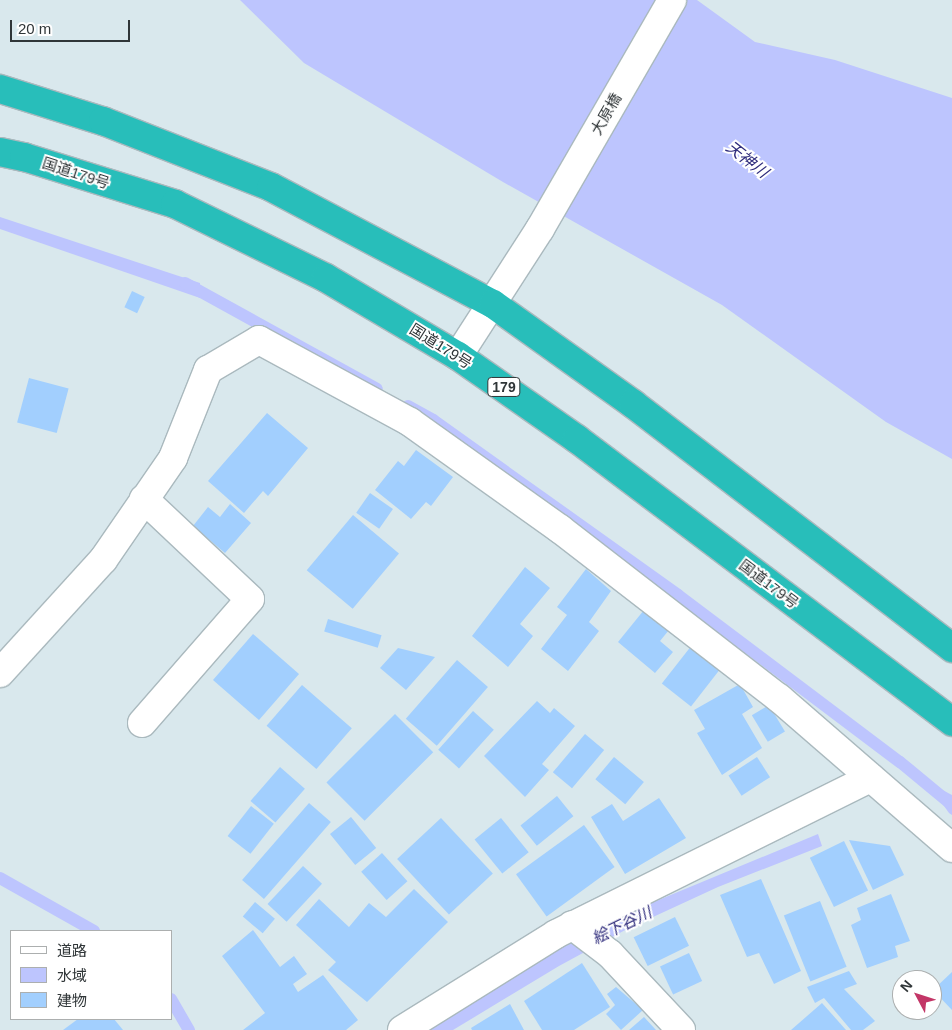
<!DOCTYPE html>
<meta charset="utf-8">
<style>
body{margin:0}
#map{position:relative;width:952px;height:1030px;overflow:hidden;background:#d9e8ed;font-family:Helvetica,"Noto Sans JP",sans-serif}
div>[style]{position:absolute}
.water>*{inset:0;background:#bdc5fe}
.stream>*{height:12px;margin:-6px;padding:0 6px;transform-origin:6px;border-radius:6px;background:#bdc5fe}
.building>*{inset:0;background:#a2cffe;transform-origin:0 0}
.roads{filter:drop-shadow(1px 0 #aab9be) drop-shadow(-1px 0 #aab9be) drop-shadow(0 1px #aab9be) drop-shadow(0 -1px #aab9be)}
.minor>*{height:28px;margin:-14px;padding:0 14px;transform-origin:14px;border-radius:14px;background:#fff}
.highway>*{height:28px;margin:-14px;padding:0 14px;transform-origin:14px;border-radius:14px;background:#28beba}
span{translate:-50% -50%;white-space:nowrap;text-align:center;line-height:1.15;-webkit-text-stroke:4px #fff;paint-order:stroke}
.shield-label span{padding:1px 4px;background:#fff;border:1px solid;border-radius:4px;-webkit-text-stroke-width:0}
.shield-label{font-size:14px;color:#303638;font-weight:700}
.street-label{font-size:15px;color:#303638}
.water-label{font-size:16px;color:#2f2c7c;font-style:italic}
.legend{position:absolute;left:10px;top:930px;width:162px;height:90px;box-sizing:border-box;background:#fff;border:1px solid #acafaf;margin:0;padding:6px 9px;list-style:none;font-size:15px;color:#303638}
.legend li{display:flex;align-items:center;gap:10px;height:25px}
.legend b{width:25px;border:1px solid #acafaf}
.north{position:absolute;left:892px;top:970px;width:50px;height:50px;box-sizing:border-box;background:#fff;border:1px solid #acafaf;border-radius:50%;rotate:310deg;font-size:14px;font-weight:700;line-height:20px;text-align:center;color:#303638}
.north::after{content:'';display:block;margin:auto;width:18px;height:22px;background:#c33667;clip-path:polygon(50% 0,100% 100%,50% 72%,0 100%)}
.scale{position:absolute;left:10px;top:20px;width:120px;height:22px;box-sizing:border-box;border:2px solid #303638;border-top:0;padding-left:6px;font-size:15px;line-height:18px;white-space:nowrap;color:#303638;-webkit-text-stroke:4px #fff;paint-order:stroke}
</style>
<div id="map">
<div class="water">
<div style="clip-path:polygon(240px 0,697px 0,755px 42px,835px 60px,952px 98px,952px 459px,886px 422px,722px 305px,503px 182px,304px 63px)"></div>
<div style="clip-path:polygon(0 217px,200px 283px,200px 298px,0 229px)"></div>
<div style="clip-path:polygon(927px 782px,952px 795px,952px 815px,949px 813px)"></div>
<div style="clip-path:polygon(818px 834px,822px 846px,718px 887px,627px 929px,559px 966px,453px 1030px,426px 1030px,566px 945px,620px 916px)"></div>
</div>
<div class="stream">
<div style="left:185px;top:283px;width:219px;rotate:28.9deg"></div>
<div style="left:408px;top:406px;width:29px;rotate:29deg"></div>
<div style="left:433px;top:420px;width:301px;rotate:35.5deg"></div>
<div style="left:678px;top:595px;width:278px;rotate:37deg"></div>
<div style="left:900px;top:762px;width:67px;rotate:39.6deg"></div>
<div style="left:0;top:878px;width:108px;rotate:29.4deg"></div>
<div style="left:171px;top:999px;width:36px;rotate:60deg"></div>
</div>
<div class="building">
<div style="left:132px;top:291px;width:14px;height:18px;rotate:25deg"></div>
<div style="left:29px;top:378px;width:41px;height:46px;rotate:15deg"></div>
<div style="clip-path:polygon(267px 413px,308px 448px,268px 496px,263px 491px,244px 513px,208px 481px)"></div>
<div style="clip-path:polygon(416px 450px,453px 477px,431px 506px,426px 502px,411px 519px,375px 490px,398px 461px,404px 466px)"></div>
<div style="left:370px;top:493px;width:28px;height:24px;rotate:35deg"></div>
<div style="clip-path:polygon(230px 504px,251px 523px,225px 553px,193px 526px,208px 507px,220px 517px)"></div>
<div style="left:353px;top:515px;width:60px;height:72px;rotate:40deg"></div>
<div style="clip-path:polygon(525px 567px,550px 588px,520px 624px,533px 636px,508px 667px,472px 636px)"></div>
<div style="clip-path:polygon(586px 569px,611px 591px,589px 622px,599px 631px,568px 671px,541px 649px,567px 615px,557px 607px)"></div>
<div style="clip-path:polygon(644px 610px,669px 630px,660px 641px,673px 652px,655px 673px,618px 642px)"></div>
<div style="left:328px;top:619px;width:56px;height:13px;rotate:17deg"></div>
<div style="left:253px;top:634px;width:61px;height:61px;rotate:41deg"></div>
<div style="left:692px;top:645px;width:37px;height:49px;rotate:38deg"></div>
<div style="clip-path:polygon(398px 648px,435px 657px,406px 690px,380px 668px)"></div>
<div style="left:457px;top:660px;width:41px;height:78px;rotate:41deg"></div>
<div style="clip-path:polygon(740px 684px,753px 707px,742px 714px,762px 748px,722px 775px,697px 733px,705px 729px,694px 710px)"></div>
<div style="left:302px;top:685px;width:66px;height:54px;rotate:41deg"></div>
<div style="clip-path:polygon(537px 701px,550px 713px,554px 708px,575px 726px,542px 764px,549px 770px,525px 797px,484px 756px)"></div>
<div style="left:769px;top:705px;width:31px;height:20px;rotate:59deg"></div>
<div style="left:473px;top:711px;width:28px;height:52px;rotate:42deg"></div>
<div style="left:395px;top:714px;width:54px;height:97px;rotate:45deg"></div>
<div style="left:585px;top:734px;width:25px;height:50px;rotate:40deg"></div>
<div style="left:614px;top:757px;width:39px;height:29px;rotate:40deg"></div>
<div style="left:757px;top:757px;width:24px;height:34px;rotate:57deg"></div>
<div style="left:280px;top:767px;width:33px;height:45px;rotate:41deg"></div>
<div style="left:557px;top:796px;width:26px;height:47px;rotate:51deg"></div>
<div style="clip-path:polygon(659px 798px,686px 838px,625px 874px,591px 817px,612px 804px,623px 821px)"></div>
<div style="left:309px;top:803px;width:29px;height:102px;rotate:41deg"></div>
<div style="left:251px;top:806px;width:29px;height:38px;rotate:38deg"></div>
<div style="left:351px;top:817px;width:40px;height:27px;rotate:51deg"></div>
<div style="left:441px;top:818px;width:76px;height:60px;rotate:47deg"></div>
<div style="left:501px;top:818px;width:44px;height:34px;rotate:51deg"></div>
<div style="left:584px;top:825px;width:52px;height:84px;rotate:54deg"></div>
<div style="clip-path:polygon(849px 840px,890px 846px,904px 875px,873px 890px)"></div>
<div style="left:844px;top:841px;width:55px;height:38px;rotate:64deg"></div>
<div style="left:382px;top:853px;width:38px;height:28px;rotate:48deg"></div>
<div style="left:303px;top:866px;width:26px;height:52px;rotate:43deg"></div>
<div style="clip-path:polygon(761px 879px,801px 971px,774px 984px,759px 953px,747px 957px,720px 895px)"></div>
<div style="clip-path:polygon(414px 889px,448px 922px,367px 1002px,328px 970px,336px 962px,296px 925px,319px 899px,349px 927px,369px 903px,386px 917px)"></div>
<div style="clip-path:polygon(891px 894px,910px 941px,895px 946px,898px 957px,867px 968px,851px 925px,861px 920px,857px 908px)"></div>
<div style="left:820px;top:901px;width:71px;height:39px;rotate:68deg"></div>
<div style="left:255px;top:902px;width:26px;height:19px;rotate:40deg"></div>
<div style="left:675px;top:917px;width:32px;height:46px;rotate:64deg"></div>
<div style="clip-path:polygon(253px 930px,280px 967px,294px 956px,307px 974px,293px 984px,298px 992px,323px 975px,358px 1020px,346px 1030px,243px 1030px,265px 1013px,222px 956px)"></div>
<div style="left:689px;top:953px;width:31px;height:32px;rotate:65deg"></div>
<div style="clip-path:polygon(582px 963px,610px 1007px,574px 1030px,542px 1030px,524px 1001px)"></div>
<div style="clip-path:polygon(849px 971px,857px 984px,844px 989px,875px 1021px,863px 1030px,851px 1030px,824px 998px,815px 1003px,807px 987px)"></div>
<div style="clip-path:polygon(952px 972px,952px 1010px,933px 990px)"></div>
<div style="clip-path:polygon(616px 987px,643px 1010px,621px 1030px,606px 1014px,615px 1005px,607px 994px)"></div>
<div style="clip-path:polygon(822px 1003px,846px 1030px,791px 1030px)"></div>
<div style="clip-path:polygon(510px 1004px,524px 1030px,472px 1030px,471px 1028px)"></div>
<div style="clip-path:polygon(644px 1017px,656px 1030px,629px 1030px)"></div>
<div style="clip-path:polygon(78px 1019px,114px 1019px,123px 1030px,63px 1030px)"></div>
</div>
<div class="roads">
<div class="minor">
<div style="left:458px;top:356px;width:151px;rotate:-57.2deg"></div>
<div style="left:540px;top:229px;width:264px;rotate:-60deg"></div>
<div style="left:0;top:673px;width:153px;rotate:-47.7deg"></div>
<div style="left:103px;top:560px;width:124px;rotate:-55.5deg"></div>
<div style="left:173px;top:458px;width:95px;rotate:-68.3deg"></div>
<div style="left:208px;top:370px;width:59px;rotate:-30.5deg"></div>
<div style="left:259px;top:340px;width:172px;rotate:28.5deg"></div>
<div style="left:410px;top:422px;width:184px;rotate:35.5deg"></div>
<div style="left:560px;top:529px;width:277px;rotate:37.7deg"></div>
<div style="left:779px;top:698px;width:229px;rotate:40.9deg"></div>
<div style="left:142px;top:723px;width:164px;rotate:-48.9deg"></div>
<div style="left:250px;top:599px;width:146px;rotate:-136.7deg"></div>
<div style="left:572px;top:925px;width:48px;rotate:37.3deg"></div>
<div style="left:610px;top:954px;width:104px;rotate:46.9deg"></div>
<div style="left:402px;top:1030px;width:181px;rotate:-31.9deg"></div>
<div style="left:556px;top:934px;width:351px;rotate:-26.4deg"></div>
</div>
<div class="highway">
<div style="left:0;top:89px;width:108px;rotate:17.3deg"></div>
<div style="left:103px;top:121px;width:180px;rotate:21.4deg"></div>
<div style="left:271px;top:187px;width:251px;rotate:27.8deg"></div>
<div style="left:493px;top:304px;width:172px;rotate:35.5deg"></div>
<div style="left:633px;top:404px;width:402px;rotate:37.4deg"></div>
<div style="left:0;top:152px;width:25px;rotate:12deg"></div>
<div style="left:24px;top:157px;width:158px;rotate:17.3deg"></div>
<div style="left:175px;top:204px;width:168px;rotate:26.1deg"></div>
<div style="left:326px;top:278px;width:153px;rotate:30.6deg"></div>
<div style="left:458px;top:356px;width:145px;rotate:34.9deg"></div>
<div style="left:577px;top:439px;width:470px;rotate:37deg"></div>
</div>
</div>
<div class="shield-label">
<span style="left:504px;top:387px">179</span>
</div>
<div class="street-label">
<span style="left:606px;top:114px;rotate:-60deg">大原橋</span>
<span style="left:76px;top:173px;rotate:18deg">国道179号</span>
<span style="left:441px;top:346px;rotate:32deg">国道179号</span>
<span style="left:769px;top:584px;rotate:37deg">国道179号</span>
</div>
<div class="water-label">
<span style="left:747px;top:160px;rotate:38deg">天神川</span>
<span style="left:622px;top:926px;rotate:-26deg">絵下谷川</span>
</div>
<ul class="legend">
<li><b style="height:6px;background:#fff"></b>道路</li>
<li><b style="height:14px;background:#bdc5fe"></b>水域</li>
<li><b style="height:14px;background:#a2cffe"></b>建物</li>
</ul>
<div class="north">N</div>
<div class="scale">20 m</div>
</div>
